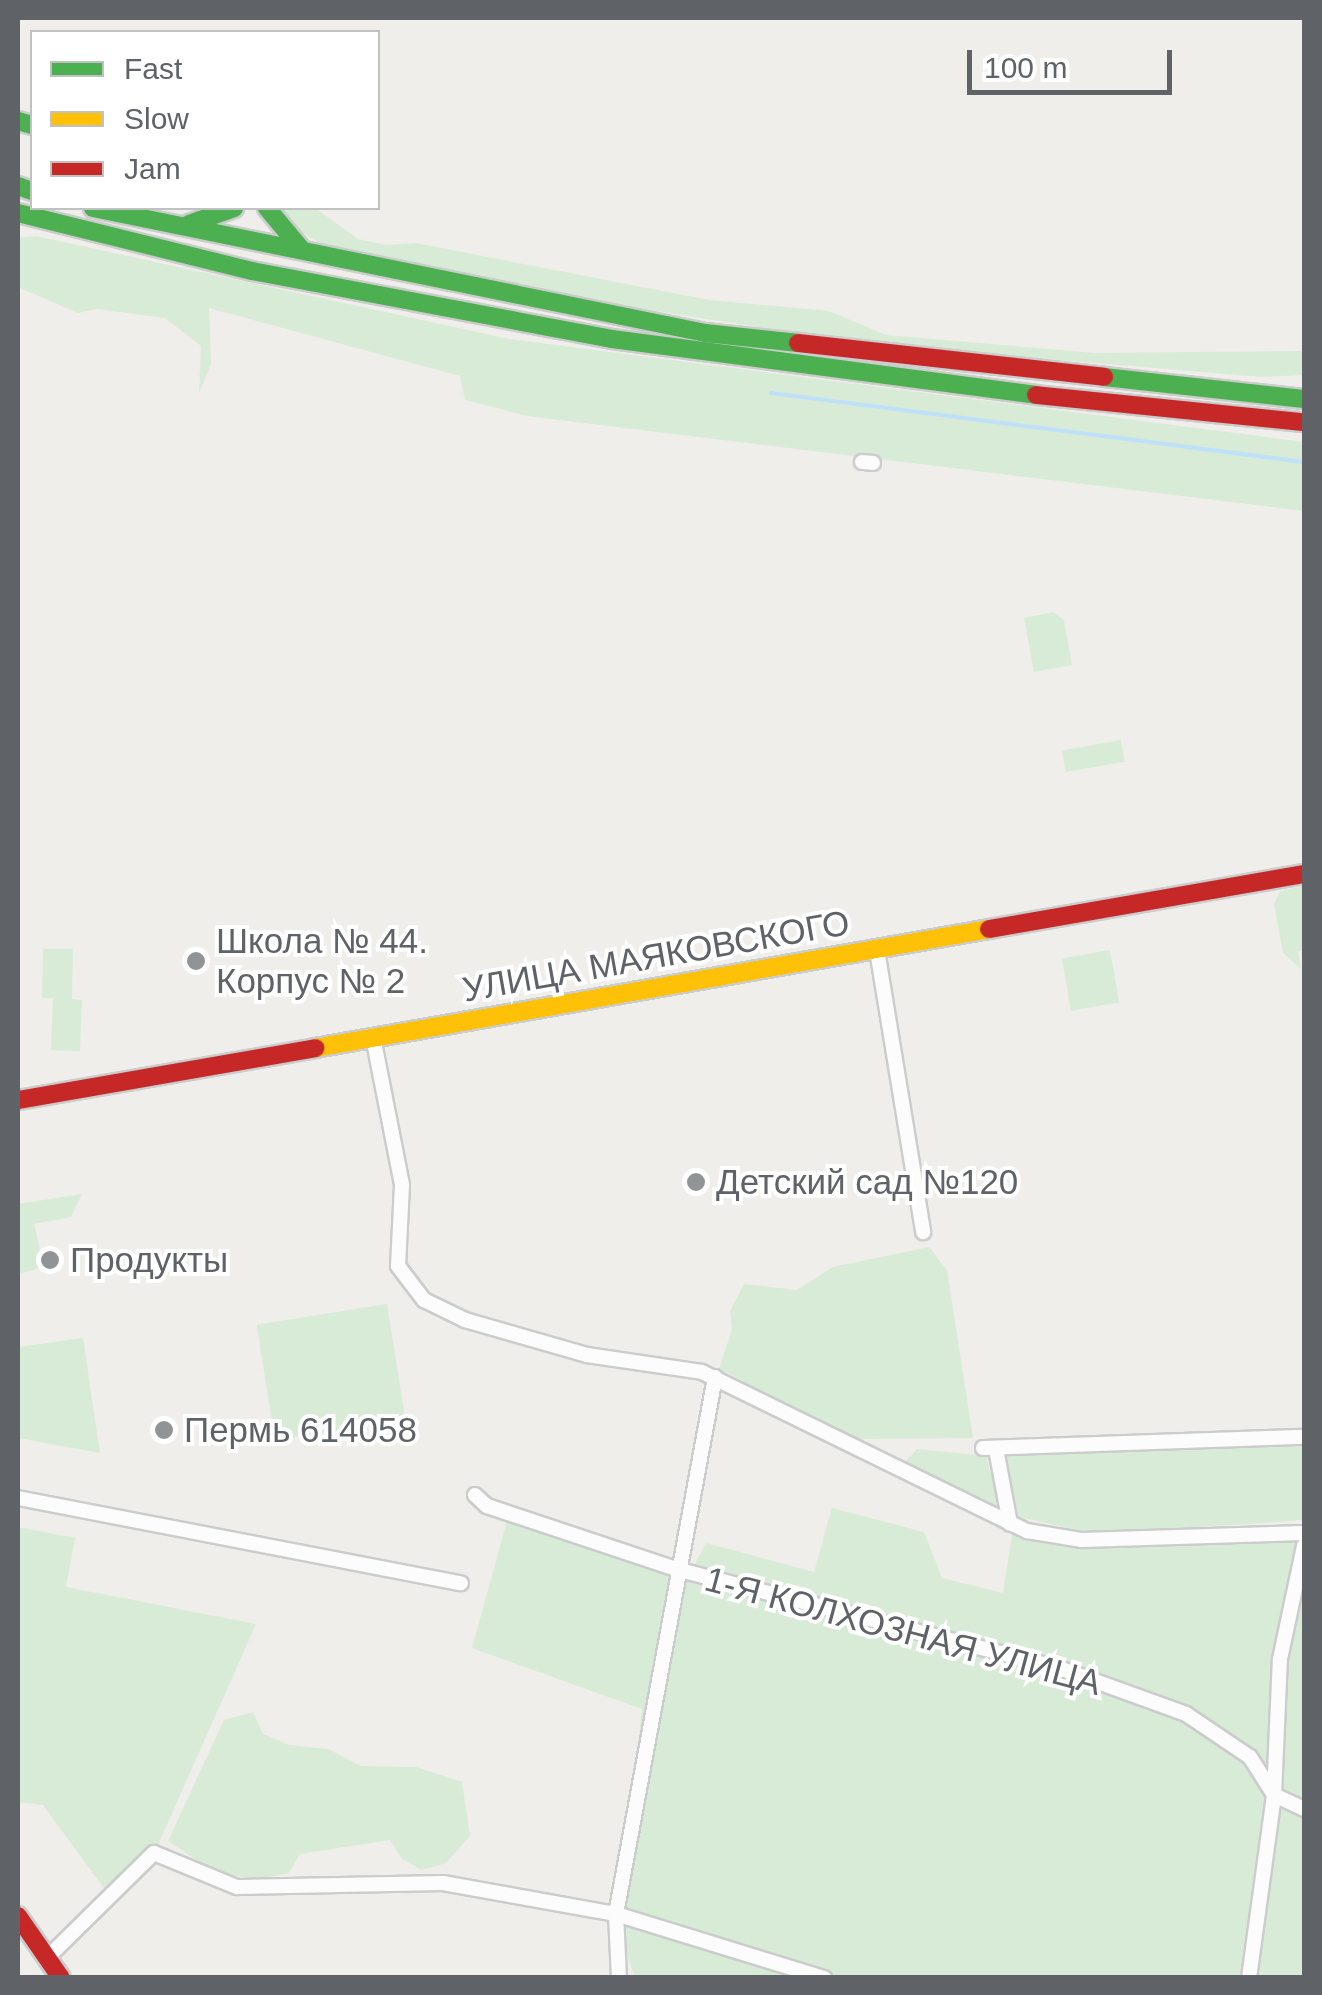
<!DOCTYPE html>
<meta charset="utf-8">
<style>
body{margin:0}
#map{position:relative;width:1322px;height:1995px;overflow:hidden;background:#efeeea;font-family:Helvetica,sans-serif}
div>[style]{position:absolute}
.green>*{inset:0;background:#d8ebd6;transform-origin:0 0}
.stream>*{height:4px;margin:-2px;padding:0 2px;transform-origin:2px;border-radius:2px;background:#bfe0f9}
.roads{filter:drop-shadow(2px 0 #cbcccc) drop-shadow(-2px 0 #cbcccc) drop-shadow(0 2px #cbcccc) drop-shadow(0 -2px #cbcccc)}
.street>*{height:14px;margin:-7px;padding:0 7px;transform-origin:7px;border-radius:7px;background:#fdfcfc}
.fast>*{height:18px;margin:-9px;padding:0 9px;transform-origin:9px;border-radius:9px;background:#4caf50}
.slow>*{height:18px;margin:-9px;padding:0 9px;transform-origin:9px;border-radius:9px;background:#ffc107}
.jam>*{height:18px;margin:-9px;padding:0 9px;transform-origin:9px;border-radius:9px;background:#c62828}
.dots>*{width:28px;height:28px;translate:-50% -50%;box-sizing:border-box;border:5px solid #fff;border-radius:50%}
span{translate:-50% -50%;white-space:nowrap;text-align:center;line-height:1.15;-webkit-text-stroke:8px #fff;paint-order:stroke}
.poi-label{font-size:35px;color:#5f6368}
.left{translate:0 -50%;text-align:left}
.street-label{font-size:35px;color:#5f6368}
.frame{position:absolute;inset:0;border:20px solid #5f6368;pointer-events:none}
.legend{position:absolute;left:30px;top:30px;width:350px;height:180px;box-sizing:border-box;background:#fff;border:2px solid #bfc1c3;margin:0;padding:12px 18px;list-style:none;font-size:30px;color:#5f6368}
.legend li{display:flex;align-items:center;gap:20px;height:50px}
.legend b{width:50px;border:2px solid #bfc1c3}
.scale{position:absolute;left:967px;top:50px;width:205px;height:45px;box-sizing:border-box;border:5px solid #5f6368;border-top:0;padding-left:12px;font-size:30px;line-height:35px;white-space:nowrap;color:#5f6368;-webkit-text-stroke:8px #fff;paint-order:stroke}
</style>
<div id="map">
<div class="green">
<div style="clip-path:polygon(280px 208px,315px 208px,358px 239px,386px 245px,416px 243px,709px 300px,829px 311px,886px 335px,1095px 353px,1304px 351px,1304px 375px,1261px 377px,860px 343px,591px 301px,321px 244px,288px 223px)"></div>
<div style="clip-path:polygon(36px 236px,509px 339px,1304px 442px,1304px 511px,527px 416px,465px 400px,460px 376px,209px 308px,211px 364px,199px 393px,201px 346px,165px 318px,97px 309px,78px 313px,18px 287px,18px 238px)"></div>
<div style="clip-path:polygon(1053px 612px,1064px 620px,1072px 665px,1034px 672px,1024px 618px)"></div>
<div style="left:1121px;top:740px;width:22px;height:60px;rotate:80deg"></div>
<div style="clip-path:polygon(1304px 886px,1304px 950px,1298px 952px,1301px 969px,1283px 953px,1274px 904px,1280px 891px)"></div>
<div style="clip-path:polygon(43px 949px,73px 949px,72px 999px,82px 1000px,80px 1051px,51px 1050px,53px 998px,42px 998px)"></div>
<div style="left:1110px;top:950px;width:53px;height:49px;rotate:80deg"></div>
<div style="clip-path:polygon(82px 1194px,71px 1217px,34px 1224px,44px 1267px,18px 1274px,18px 1204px)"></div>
<div style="clip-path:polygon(929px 1247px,947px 1270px,973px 1438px,853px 1439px,750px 1394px,742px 1380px,719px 1369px,732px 1330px,730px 1311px,744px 1284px,797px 1290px,833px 1267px)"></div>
<div style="left:387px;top:1304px;width:117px;height:132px;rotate:81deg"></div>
<div style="clip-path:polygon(83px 1338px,100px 1453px,18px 1438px,18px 1347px)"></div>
<div style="clip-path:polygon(1304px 1440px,1304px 1520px,1095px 1534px,1015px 1516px,1003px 1456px)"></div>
<div style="clip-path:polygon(917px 1449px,986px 1456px,1000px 1507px,904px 1463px)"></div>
<div style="clip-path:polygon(832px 1508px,924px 1532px,942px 1578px,1003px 1593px,1012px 1534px,1069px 1545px,1304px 1539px,1304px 1977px,635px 1977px,617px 1929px,642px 1709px,472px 1648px,507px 1521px,692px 1569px,706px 1543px,814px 1572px)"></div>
<div style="clip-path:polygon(18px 1527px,75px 1538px,66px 1587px,256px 1624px,157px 1847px,106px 1891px,43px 1805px,18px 1802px)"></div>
<div style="clip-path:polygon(253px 1712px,263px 1734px,289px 1745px,328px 1749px,361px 1766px,416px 1767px,462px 1782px,470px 1836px,446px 1863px,422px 1870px,402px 1859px,390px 1840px,300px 1854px,289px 1873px,259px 1879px,216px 1873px,168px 1841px,224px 1720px)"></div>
</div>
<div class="stream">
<div style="left:771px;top:393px;width:537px;rotate:7.38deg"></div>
</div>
<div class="roads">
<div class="street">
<div style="left:862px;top:462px;width:11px;rotate:5deg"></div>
<div style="left:877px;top:950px;width:286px;rotate:80.7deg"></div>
<div style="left:373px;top:1037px;width:151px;rotate:78.9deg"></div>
<div style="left:402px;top:1185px;width:81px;rotate:92.8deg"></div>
<div style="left:398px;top:1266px;width:43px;rotate:52.6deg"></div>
<div style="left:424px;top:1300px;width:46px;rotate:26deg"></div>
<div style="left:465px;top:1320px;width:127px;rotate:16deg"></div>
<div style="left:587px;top:1355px;width:116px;rotate:8.4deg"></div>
<div style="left:702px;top:1372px;width:362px;rotate:26.1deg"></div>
<div style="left:1027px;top:1531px;width:56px;rotate:9.3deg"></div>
<div style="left:1082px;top:1540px;width:222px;rotate:-1.8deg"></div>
<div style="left:983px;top:1448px;width:321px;rotate:-2deg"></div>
<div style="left:996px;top:1449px;width:76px;rotate:79.4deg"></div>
<div style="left:475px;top:1495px;width:16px;rotate:43deg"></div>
<div style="left:487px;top:1506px;width:199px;rotate:18.4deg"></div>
<div style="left:676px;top:1569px;width:396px;rotate:14.5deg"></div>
<div style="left:1059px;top:1668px;width:135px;rotate:19.9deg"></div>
<div style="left:1186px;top:1714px;width:77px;rotate:33.9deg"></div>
<div style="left:1250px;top:1757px;width:45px;rotate:57.7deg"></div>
<div style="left:1274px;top:1795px;width:33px;rotate:25deg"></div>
<div style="left:18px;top:1498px;width:451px;rotate:10.9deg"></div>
<div style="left:47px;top:1958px;width:150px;rotate:-44.5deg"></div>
<div style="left:154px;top:1853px;width:90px;rotate:22.3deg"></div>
<div style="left:237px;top:1887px;width:206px;rotate:-1.1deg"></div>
<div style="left:443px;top:1883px;width:176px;rotate:10.2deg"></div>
<div style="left:616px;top:1914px;width:218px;rotate:17.1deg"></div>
<div style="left:619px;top:1978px;width:64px;rotate:-92.7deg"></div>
<div style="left:616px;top:1914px;width:546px;rotate:-79.55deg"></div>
<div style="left:1249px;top:1978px;width:185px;rotate:-82.2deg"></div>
<div style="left:1274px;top:1795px;width:136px;rotate:-87.5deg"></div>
<div style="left:1280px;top:1659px;width:116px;rotate:-78deg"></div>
</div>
<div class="fast">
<div style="left:18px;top:121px;width:15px;rotate:16deg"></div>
<div style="left:18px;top:186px;width:15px;rotate:20deg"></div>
<div style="left:93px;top:208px;width:625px;rotate:11.54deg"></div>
<div style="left:705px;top:333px;width:94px;rotate:6.1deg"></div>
<div style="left:267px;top:208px;width:55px;rotate:50.2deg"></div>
<div style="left:18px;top:213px;width:241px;rotate:13.9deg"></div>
<div style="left:252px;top:271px;width:366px;rotate:10.7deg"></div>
<div style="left:612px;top:339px;width:428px;rotate:7.5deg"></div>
<div style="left:189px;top:224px;width:48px;rotate:-19.6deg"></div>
<div style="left:1104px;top:377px;width:201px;rotate:6.3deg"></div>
</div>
<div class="slow">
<div style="left:315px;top:1048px;width:684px;rotate:-10.01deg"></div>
</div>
<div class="jam">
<div style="left:798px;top:343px;width:308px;rotate:6.3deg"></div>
<div style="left:1036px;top:395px;width:269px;rotate:5.8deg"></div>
<div style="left:989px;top:929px;width:320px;rotate:-9.9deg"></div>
<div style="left:18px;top:1100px;width:302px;rotate:-9.9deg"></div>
<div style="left:18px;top:1916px;width:75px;rotate:55.3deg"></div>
</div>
</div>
<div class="dots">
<div style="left:196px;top:961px;background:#919496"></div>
<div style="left:696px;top:1182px;background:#919496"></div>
<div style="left:50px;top:1260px;background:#919496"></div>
<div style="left:164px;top:1430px;background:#919496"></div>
</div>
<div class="poi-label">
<span class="left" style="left:216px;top:961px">Школа № 44.<br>Корпус № 2</span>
<span class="left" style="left:716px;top:1182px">Детский сад №120</span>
<span class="left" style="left:70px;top:1260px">Продукты</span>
<span class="left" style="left:184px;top:1430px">Пермь 614058</span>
</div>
<div class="street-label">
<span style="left:656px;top:956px;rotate:-10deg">УЛИЦА МАЯКОВСКОГО</span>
<span style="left:903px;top:1631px;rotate:15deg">1-Я КОЛХОЗНАЯ УЛИЦА</span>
</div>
<div class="frame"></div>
<ul class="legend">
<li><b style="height:12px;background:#4caf50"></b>Fast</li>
<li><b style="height:12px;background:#ffc107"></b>Slow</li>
<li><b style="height:12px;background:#c62828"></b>Jam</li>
</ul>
<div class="scale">100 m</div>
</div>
